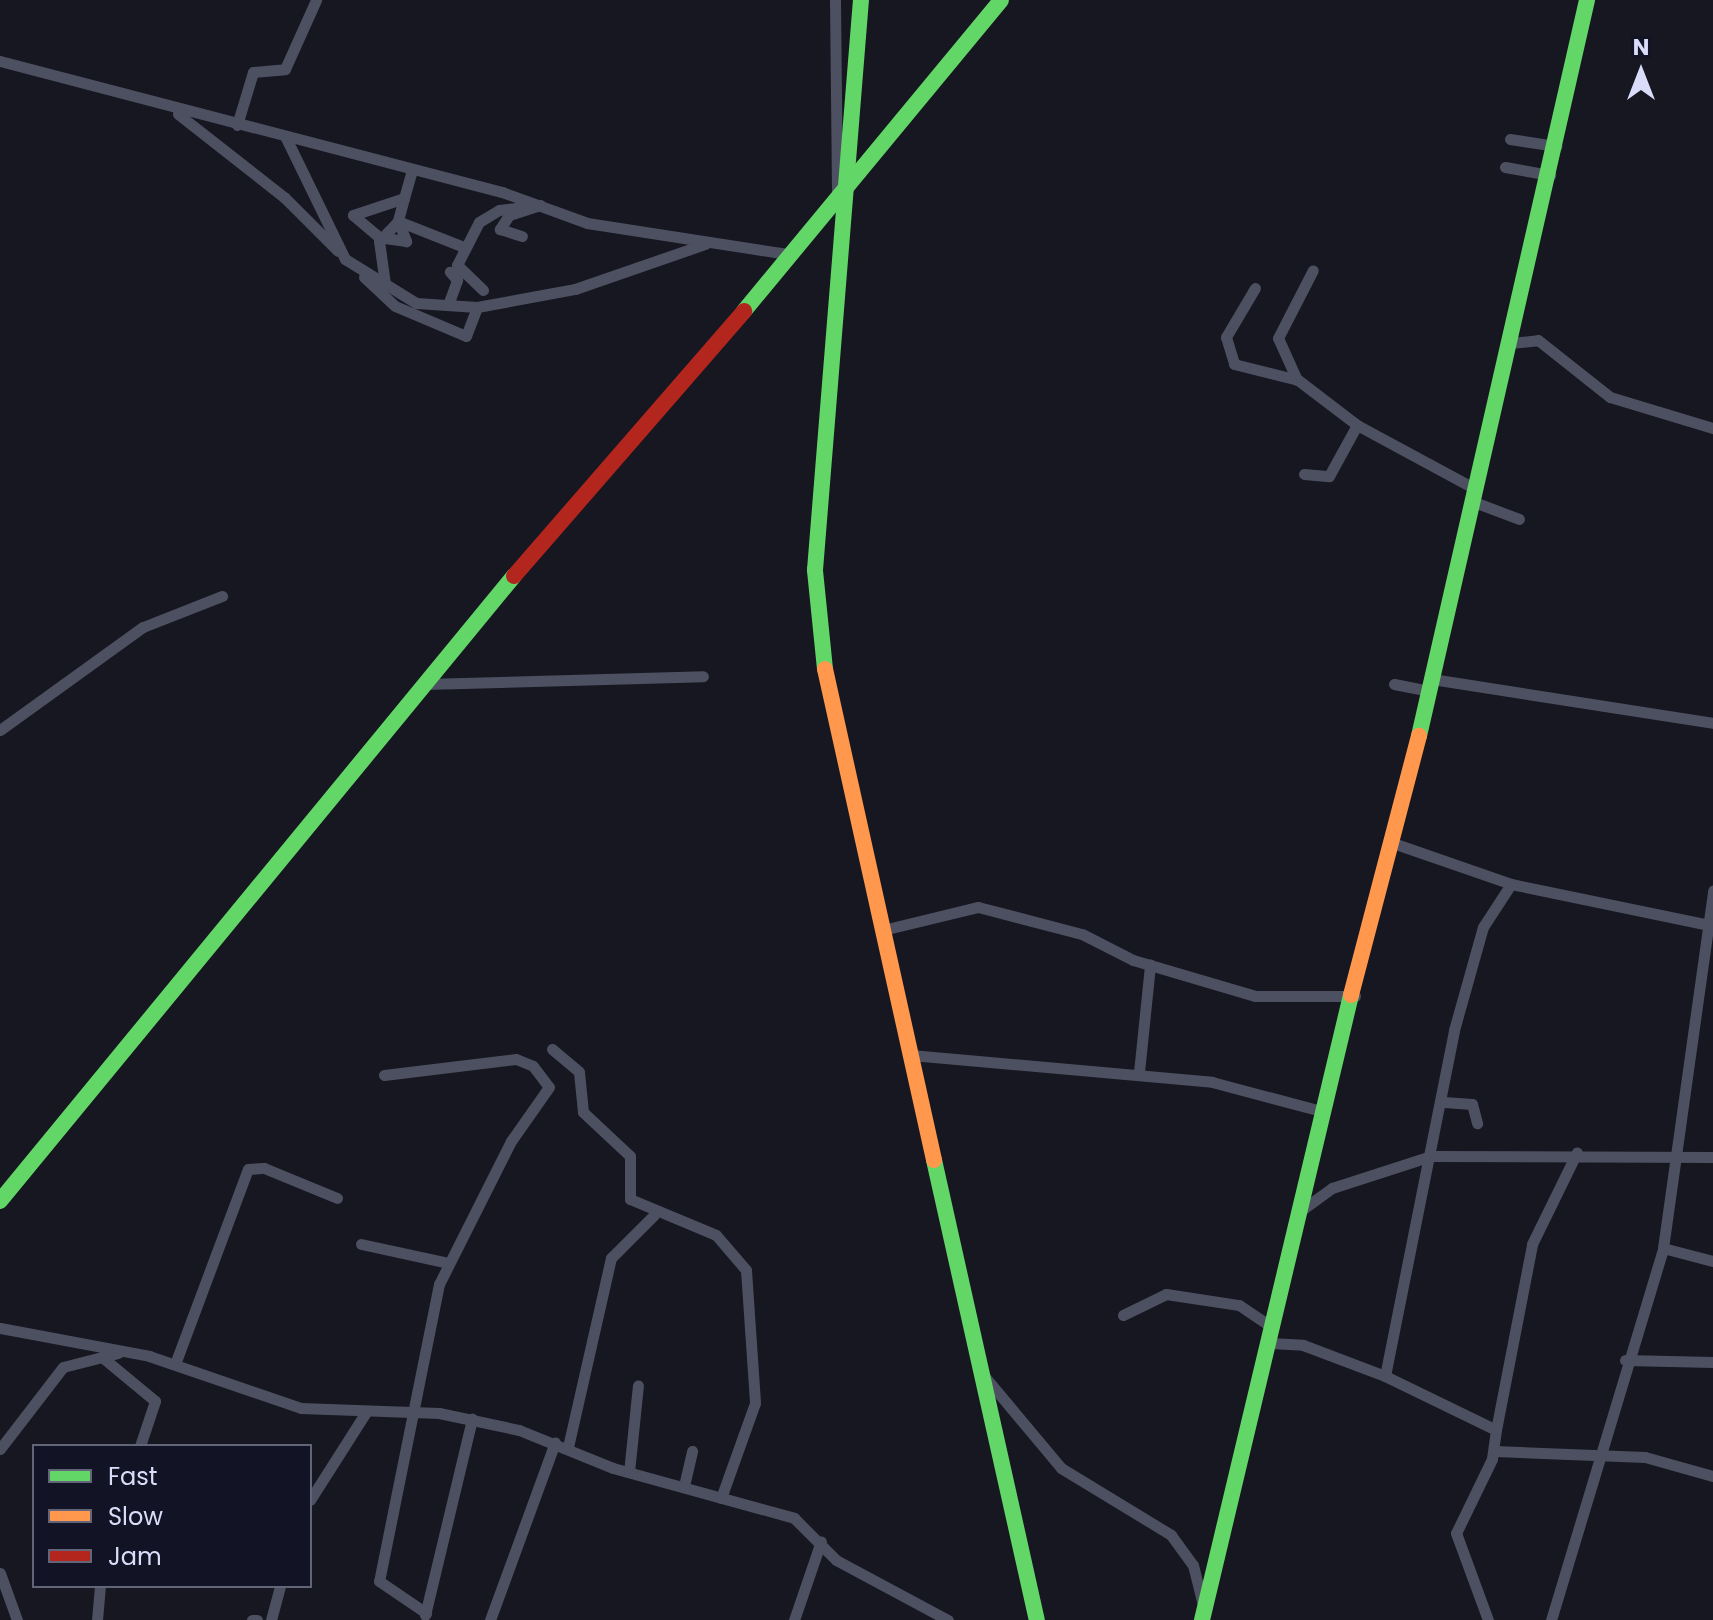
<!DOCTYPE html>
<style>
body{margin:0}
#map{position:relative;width:1713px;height:1620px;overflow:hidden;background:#161721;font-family:Poppins,sans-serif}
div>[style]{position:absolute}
.street>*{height:11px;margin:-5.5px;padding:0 5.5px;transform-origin:5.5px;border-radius:5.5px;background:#4c5060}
.fast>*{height:16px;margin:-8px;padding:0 8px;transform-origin:8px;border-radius:8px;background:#63d668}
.slow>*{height:16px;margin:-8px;padding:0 8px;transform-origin:8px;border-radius:8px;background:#ff974d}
.jam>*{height:16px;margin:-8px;padding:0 8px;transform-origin:8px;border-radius:8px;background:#b3261e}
span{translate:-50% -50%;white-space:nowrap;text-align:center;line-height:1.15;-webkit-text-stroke:8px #121325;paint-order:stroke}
.legend{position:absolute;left:32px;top:1444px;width:280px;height:144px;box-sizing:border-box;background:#121325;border:2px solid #62647a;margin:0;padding:10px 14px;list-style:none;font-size:24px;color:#daddfa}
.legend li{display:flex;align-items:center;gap:16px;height:40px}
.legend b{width:40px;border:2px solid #62647a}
.north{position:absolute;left:1601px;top:32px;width:80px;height:80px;-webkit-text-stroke:6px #121325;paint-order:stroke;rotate:0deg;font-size:22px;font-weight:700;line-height:32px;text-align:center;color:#daddfa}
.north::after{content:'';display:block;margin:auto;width:28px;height:36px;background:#daddfa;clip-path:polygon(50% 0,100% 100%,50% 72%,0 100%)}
</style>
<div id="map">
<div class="street">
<div style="left:835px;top:0;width:197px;rotate:89.4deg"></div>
<div style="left:0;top:61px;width:519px;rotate:14.63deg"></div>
<div style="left:502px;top:192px;width:90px;rotate:20deg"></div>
<div style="left:587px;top:223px;width:203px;rotate:8.8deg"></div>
<div style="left:178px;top:114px;width:135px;rotate:38.1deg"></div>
<div style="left:284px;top:197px;width:76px;rotate:45deg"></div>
<div style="left:237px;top:125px;width:55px;rotate:-73.2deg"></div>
<div style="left:253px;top:72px;width:32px;rotate:-5deg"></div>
<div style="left:285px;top:69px;width:76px;rotate:-65.8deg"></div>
<div style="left:286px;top:138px;width:135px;rotate:64deg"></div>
<div style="left:345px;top:259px;width:84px;rotate:31.8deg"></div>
<div style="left:416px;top:303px;width:61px;rotate:3.8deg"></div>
<div style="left:477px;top:307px;width:100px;rotate:-10.4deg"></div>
<div style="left:575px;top:289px;width:138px;rotate:-19.1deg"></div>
<div style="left:1510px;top:139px;width:47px;rotate:8.7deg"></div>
<div style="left:1505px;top:167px;width:46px;rotate:10.1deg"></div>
<div style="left:404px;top:198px;width:24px;rotate:105deg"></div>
<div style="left:398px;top:221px;width:22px;rotate:68deg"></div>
<div style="left:406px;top:241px;width:27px;rotate:-172deg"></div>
<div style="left:379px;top:237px;width:34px;rotate:-140deg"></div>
<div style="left:353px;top:215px;width:54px;rotate:-18.4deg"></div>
<div style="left:404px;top:198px;width:26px;rotate:-74deg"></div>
<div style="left:364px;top:277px;width:42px;rotate:43.1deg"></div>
<div style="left:395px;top:306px;width:77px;rotate:22.9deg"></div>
<div style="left:385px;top:284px;width:43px;rotate:-97.9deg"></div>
<div style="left:379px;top:241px;width:28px;rotate:-46deg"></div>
<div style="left:398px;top:221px;width:71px;rotate:21.5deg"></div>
<div style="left:1255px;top:288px;width:57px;rotate:120.6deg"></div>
<div style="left:1226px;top:337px;width:28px;rotate:73deg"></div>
<div style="left:1234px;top:364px;width:66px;rotate:14deg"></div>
<div style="left:1298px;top:380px;width:74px;rotate:37.3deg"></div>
<div style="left:1357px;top:425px;width:136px;rotate:28.4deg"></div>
<div style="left:483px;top:290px;width:36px;rotate:-136deg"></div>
<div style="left:457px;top:265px;width:48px;rotate:-62.9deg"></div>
<div style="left:479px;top:222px;width:23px;rotate:-31deg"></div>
<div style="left:499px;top:210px;width:41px;rotate:-7deg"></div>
<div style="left:540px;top:205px;width:33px;rotate:162deg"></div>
<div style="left:509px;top:215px;width:17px;rotate:123deg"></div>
<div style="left:500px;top:229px;width:23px;rotate:18deg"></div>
<div style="left:448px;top:305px;width:27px;rotate:-70deg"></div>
<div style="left:457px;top:280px;width:11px;rotate:-131deg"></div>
<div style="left:466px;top:336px;width:31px;rotate:-69deg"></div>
<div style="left:1511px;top:343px;width:27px;rotate:-6deg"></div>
<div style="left:1538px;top:340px;width:92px;rotate:38.4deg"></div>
<div style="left:1610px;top:397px;width:108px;rotate:16.8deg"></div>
<div style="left:1297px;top:380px;width:46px;rotate:-114.3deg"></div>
<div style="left:1278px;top:338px;width:76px;rotate:-62.8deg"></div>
<div style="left:1304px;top:474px;width:25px;rotate:5deg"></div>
<div style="left:1329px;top:476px;width:58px;rotate:-61.2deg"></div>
<div style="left:1474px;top:502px;width:48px;rotate:20.7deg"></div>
<div style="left:1432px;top:679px;width:284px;rotate:8.9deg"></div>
<div style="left:425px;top:684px;width:278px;rotate:-1.6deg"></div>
<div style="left:1394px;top:684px;width:37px;rotate:11deg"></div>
<div style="left:0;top:730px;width:176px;rotate:-35.8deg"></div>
<div style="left:143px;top:627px;width:85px;rotate:-21.4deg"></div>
<div style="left:1390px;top:842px;width:128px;rotate:19.1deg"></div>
<div style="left:1511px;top:884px;width:206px;rotate:11.7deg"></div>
<div style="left:883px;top:930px;width:98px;rotate:-13.6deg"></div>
<div style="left:978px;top:907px;width:107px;rotate:14.6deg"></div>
<div style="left:1082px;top:934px;width:57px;rotate:27deg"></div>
<div style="left:1133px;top:960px;width:127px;rotate:16.4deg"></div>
<div style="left:1255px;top:996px;width:100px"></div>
<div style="left:552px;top:1049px;width:35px;rotate:40deg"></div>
<div style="left:579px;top:1072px;width:40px;rotate:84.3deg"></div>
<div style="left:583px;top:1112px;width:64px;rotate:43.1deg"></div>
<div style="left:630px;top:1156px;width:43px;rotate:90deg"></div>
<div style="left:630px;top:1199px;width:93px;rotate:22.7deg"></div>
<div style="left:716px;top:1235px;width:46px;rotate:49.4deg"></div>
<div style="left:746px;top:1270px;width:133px;rotate:86.1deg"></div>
<div style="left:755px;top:1403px;width:101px;rotate:109.7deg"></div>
<div style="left:911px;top:1055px;width:302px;rotate:5.1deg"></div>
<div style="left:1212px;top:1082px;width:113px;rotate:14.9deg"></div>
<div style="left:1139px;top:1072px;width:108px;rotate:-84.1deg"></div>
<div style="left:384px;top:1075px;width:133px;rotate:-6.9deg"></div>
<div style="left:516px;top:1059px;width:18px;rotate:22deg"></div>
<div style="left:533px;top:1066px;width:26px;rotate:53deg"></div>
<div style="left:549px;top:1087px;width:66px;rotate:125.1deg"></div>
<div style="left:511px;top:1141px;width:160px;rotate:116.7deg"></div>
<div style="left:439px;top:1284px;width:303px;rotate:101.4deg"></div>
<div style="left:379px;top:1581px;width:57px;rotate:34.2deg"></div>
<div style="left:1444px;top:1102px;width:28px;rotate:4deg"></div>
<div style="left:1472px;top:1104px;width:20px;rotate:75deg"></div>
<div style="left:1303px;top:1209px;width:36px;rotate:-36deg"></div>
<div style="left:1332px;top:1188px;width:104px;rotate:-17.9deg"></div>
<div style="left:1431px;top:1156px;width:282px;rotate:0.2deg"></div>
<div style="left:361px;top:1244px;width:89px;rotate:12.3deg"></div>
<div style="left:1663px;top:1248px;width:52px;rotate:14.6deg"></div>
<div style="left:1123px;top:1315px;width:48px;rotate:-26deg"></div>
<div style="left:1166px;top:1294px;width:74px;rotate:8.6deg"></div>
<div style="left:1239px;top:1305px;width:41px;rotate:34.1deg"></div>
<div style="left:0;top:1328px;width:152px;rotate:10.6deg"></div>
<div style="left:149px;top:1356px;width:161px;rotate:18.9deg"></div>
<div style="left:301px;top:1408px;width:138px;rotate:2.1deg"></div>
<div style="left:439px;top:1413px;width:82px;rotate:12deg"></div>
<div style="left:519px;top:1430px;width:101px;rotate:22deg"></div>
<div style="left:613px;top:1468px;width:188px;rotate:15.4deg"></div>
<div style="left:794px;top:1518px;width:59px;rotate:45deg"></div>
<div style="left:836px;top:1560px;width:127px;rotate:28.2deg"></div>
<div style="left:1270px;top:1343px;width:33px;rotate:3deg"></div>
<div style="left:1303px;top:1345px;width:88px;rotate:20.7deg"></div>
<div style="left:1385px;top:1376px;width:123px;rotate:25.9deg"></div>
<div style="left:1496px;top:1430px;width:29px;rotate:98deg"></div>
<div style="left:1492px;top:1459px;width:82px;rotate:115.9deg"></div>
<div style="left:1456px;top:1533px;width:93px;rotate:69.8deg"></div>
<div style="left:102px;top:1357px;width:69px;rotate:39.7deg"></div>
<div style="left:155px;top:1401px;width:47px;rotate:108.4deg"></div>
<div style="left:1625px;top:1360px;width:88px;rotate:1.3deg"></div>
<div style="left:175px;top:1364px;width:208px;rotate:-69.5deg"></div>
<div style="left:248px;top:1169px;width:16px;rotate:-4deg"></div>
<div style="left:264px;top:1168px;width:79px;rotate:22.3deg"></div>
<div style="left:1385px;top:1376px;width:353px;rotate:-78.7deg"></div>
<div style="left:1454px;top:1030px;width:107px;rotate:-74.3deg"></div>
<div style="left:1483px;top:927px;width:51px;rotate:-56.9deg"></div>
<div style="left:985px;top:1377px;width:119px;rotate:50.1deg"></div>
<div style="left:1061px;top:1468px;width:129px;rotate:31.3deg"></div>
<div style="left:1171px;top:1535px;width:37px;rotate:54deg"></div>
<div style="left:1193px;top:1565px;width:41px;rotate:76deg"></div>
<div style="left:1496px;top:1430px;width:189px;rotate:-79deg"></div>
<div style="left:1532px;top:1244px;width:102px;rotate:-63.9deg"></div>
<div style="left:568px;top:1447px;width:194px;rotate:-77.2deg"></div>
<div style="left:611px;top:1258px;width:61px;rotate:-45deg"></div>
<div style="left:0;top:1449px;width:103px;rotate:-52.5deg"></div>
<div style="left:63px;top:1367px;width:57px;rotate:-14.3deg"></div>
<div style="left:1495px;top:1451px;width:150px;rotate:2.3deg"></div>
<div style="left:1645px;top:1457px;width:71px;rotate:15.6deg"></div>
<div style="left:629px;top:1472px;width:87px;rotate:-84.1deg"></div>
<div style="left:684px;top:1486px;width:36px;rotate:-77deg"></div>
<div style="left:310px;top:1500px;width:104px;rotate:-57.5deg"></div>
<div style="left:0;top:1573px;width:50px;rotate:70.1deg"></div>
<div style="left:425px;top:1615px;width:202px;rotate:-76.5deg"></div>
<div style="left:97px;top:1620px;width:34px;rotate:-85deg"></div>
<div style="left:252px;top:1620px;width:5px"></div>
<div style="left:271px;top:1620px;width:35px;rotate:-75deg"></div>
<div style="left:490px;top:1620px;width:189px;rotate:-69.9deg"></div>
<div style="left:794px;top:1620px;width:83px;rotate:-71.1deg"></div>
<div style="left:1551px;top:1620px;width:388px;rotate:-73.2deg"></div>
<div style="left:1663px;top:1248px;width:361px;rotate:-82deg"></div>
</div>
<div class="fast">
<div style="left:744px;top:311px;width:403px;rotate:-50.4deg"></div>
<div style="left:825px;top:669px;width:100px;rotate:-95.8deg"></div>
<div style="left:815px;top:570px;width:572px;rotate:-85.39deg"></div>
<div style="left:1419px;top:736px;width:755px;rotate:-77.14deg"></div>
<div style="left:934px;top:1160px;width:471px;rotate:77.4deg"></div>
<div style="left:0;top:1201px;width:809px;rotate:-50.57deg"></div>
<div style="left:1202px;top:1620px;width:643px;rotate:-76.59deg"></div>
</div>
<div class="slow">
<div style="left:825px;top:669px;width:503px;rotate:77.48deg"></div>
<div style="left:1351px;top:995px;width:268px;rotate:-75.3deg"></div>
</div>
<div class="jam">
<div style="left:514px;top:576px;width:351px;rotate:-49deg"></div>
</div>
<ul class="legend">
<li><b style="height:10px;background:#63d668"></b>Fast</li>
<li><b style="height:10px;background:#ff974d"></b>Slow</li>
<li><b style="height:10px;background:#b3261e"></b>Jam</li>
</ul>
<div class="north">N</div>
</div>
